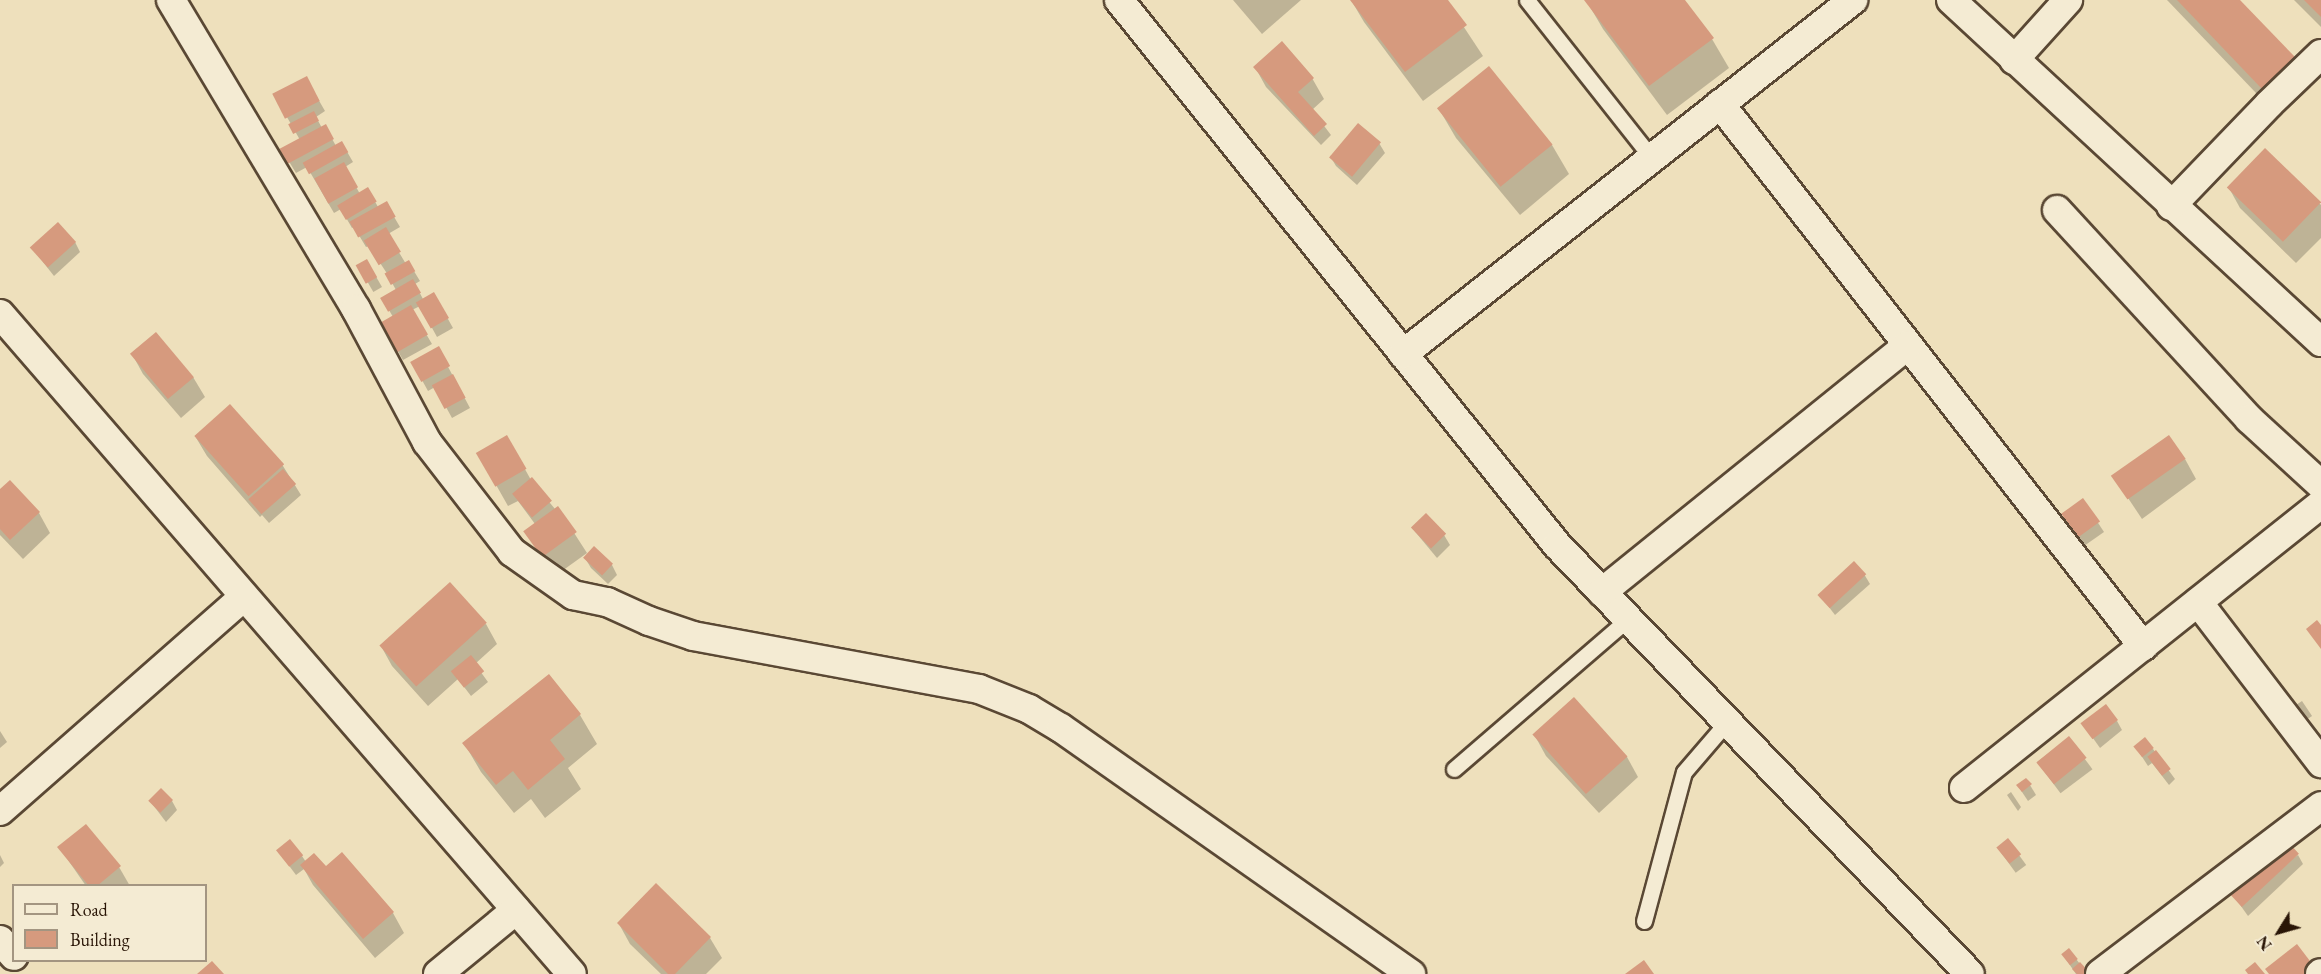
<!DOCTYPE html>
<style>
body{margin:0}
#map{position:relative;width:2321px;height:974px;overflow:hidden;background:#eee0bc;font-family:"EB Garamond",serif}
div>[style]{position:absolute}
.shadow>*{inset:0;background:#0003;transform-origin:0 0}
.building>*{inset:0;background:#d69a7e;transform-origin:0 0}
.roads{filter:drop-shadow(2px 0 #5a4834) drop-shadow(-2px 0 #5a4834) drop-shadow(0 2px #5a4834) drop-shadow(0 -2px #5a4834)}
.lane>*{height:15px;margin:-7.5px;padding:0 7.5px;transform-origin:7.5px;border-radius:7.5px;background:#f4ebd3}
.street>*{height:28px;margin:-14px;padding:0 14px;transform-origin:14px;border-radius:14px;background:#f4ebd3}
span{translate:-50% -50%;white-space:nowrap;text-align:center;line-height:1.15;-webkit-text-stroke:5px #f4ebd3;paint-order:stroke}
.legend{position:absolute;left:12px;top:884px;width:195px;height:78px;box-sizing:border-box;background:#f4ebd3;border:2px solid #a39581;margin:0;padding:8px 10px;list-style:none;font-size:18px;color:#291506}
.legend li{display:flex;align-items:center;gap:12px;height:30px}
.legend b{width:30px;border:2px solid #a39581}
.north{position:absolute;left:2249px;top:902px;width:60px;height:60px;-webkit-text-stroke:4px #f4ebd3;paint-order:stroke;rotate:233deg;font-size:16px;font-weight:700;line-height:24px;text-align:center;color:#291506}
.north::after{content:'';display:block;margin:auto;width:21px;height:27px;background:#291506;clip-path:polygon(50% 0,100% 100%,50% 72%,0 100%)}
</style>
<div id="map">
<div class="shadow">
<div style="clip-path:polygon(1233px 0,1301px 0,1262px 34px)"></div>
<div style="clip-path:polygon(1351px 0,1446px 0,1483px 56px,1423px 101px,1364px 22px)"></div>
<div style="clip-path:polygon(1586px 0,1683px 0,1712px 39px,1729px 68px,1667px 115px,1603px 29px)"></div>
<div style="clip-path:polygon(2167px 0,2238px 0,2294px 58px,2311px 87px,2279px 117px)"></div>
<div style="clip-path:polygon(2294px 0,2321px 0,2321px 27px)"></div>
<div style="clip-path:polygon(1255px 67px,1312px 78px,1324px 99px,1312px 110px,1331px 135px,1321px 145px,1266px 87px)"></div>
<div style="clip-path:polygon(1489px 68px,1552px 145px,1569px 174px,1520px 215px,1456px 138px,1439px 109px)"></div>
<div style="clip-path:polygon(306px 78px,325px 111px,316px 117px,322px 128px,325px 126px,336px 146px,342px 143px,353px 162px,345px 167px,360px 194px,368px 189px,378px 207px,386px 203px,400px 227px,388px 234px,406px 264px,409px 263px,420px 281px,415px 284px,423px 299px,434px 294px,453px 328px,437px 337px,420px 306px,412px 310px,432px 344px,403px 360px,382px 323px,393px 317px,382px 298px,396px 290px,386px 272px,369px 246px,366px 247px,354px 227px,352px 228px,341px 209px,334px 213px,307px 167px,296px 173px,282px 150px,300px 140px,275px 96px)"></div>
<div style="clip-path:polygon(1379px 143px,1385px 153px,1357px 185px,1336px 166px,1330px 156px)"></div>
<div style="clip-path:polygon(2265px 151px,2321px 205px,2321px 238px,2296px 263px,2240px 208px,2229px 188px)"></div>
<div style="clip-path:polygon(75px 242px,80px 252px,54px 276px,32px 248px)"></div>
<div style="left:367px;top:261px;width:30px;height:10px;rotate:60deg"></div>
<div style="clip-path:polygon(438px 348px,470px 408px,452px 418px,435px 387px,428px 391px,412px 362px)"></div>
<div style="clip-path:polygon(132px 354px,193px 377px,205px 397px,181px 418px,143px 374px)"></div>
<div style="clip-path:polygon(230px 406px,283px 466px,301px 495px,269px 523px,262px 515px,260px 517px,207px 456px,195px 436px)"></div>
<div style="clip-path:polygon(507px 437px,531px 480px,555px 509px,558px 508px,587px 553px,555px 576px,525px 531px,535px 524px,518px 501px,508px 506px,478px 453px)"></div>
<div style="clip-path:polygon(2185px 459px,2196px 479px,2142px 519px,2114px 477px)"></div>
<div style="clip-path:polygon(0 491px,39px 513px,50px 533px,23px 559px,0 535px)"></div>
<div style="clip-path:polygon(2083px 500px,2104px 532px,2084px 546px,2069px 524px)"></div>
<div style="clip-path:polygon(1412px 528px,1444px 535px,1450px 545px,1437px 558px)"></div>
<div style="clip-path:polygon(585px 558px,612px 565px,617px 575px,608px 584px,591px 568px)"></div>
<div style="clip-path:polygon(1864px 574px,1870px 584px,1835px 615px,1819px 594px)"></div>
<div style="clip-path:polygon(486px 624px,497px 644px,475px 664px,488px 682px,471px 696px,458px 679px,428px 706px,392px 666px,381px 646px)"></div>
<div style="clip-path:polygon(549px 676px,580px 715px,597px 744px,568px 768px,581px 789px,545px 818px,531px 799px,514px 813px,481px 772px,464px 743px)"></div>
<div style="left:2302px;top:701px;width:18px;height:9px;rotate:56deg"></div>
<div style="clip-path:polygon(2117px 721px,2122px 730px,2100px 748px,2083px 724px)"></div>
<div style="clip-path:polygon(0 731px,7px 742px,0 748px)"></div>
<div style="clip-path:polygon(1535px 736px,1627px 757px,1638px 777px,1599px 813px,1546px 756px)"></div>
<div style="left:2069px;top:738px;width:39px;height:40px;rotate:53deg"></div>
<div style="clip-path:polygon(2135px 746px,2153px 749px,2175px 779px,2169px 785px,2152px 763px,2148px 766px)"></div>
<div style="clip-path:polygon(2030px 785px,2036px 795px,2028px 801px,2018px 786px)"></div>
<div style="clip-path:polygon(2011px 792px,2021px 807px,2018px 811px,2007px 795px)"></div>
<div style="clip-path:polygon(150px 801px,172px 801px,177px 810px,166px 822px)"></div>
<div style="left:2008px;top:840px;width:31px;height:13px;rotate:54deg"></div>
<div style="clip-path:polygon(59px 847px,119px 867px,130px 886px,86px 886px)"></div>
<div style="clip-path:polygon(278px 851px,302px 856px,306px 862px,325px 868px,393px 913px,404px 933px,375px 958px,313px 885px,304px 869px,296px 875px)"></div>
<div style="clip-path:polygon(0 855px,4px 863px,0 867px)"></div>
<div style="clip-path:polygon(2298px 855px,2303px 864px,2248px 916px,2233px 895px)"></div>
<div style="clip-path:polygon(656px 885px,710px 938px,722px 958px,706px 974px,661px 974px,630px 944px,619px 924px)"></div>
<div style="clip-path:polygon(2069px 950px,2080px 964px,2089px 974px,2076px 974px,2063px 955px)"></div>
</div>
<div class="building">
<div style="clip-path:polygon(1350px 0,1448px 0,1467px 25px,1405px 72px)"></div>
<div style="clip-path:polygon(1584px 0,1685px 0,1714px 38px,1649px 86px)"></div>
<div style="clip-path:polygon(2177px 0,2240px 0,2295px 57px,2262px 89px)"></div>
<div style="clip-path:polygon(2304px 0,2321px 0,2321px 17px)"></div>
<div style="clip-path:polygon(1282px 41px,1314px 78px,1298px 92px,1327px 124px,1314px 136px,1253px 67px)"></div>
<div style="left:1489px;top:66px;width:101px;height:67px;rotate:51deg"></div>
<div style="left:307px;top:76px;width:28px;height:39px;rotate:63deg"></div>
<div style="left:314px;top:111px;width:11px;height:29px;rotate:63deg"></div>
<div style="left:1358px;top:123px;width:30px;height:45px;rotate:40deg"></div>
<div style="left:326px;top:124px;width:17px;height:53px;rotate:62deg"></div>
<div style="left:342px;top:141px;width:13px;height:45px;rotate:61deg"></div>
<div style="left:2265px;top:148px;width:78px;height:55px;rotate:44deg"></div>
<div style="left:344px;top:162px;width:29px;height:34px;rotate:61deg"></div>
<div style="left:368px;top:187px;width:17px;height:36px;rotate:59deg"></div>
<div style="left:387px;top:201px;width:18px;height:43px;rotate:61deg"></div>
<div style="left:58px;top:222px;width:27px;height:38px;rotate:48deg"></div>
<div style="left:386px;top:227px;width:29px;height:26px;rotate:59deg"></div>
<div style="left:367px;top:259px;width:21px;height:13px;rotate:61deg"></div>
<div style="left:409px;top:260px;width:13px;height:28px;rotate:61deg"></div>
<div style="left:413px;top:279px;width:16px;height:38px;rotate:60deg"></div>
<div style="left:434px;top:292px;width:30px;height:21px;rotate:60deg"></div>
<div style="left:411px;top:305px;width:34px;height:36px;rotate:60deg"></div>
<div style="left:156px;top:332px;width:59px;height:34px;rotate:50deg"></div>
<div style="left:439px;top:346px;width:23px;height:33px;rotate:61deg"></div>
<div style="left:453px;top:374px;width:27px;height:24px;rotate:62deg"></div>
<div style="left:230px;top:404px;width:81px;height:48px;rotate:48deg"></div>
<div style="left:507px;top:435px;width:39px;height:36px;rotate:60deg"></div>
<div style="left:2169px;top:435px;width:29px;height:71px;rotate:55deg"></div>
<div style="left:283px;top:469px;width:20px;height:46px;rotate:49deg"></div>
<div style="left:532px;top:477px;width:31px;height:26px;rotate:50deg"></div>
<div style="clip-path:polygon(10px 480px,40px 512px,10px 540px,0 529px,0 489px)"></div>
<div style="left:2083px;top:498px;width:29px;height:27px;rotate:54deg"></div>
<div style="left:558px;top:506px;width:32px;height:43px;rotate:54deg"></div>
<div style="left:1426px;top:513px;width:29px;height:21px;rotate:46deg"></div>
<div style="left:594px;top:546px;width:26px;height:16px;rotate:43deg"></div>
<div style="left:1854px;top:561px;width:18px;height:50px;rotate:47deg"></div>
<div style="left:450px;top:582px;width:55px;height:95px;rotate:48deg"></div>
<div style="clip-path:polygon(2317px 620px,2321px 625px,2321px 649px,2306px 629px)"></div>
<div style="left:471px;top:655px;width:21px;height:26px;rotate:51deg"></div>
<div style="clip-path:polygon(549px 674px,581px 714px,550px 740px,565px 759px,528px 790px,513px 771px,496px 785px,462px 743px)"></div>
<div style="left:1574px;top:697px;width:80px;height:56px;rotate:48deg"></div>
<div style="left:2106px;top:704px;width:20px;height:32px;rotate:53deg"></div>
<div style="left:2069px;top:736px;width:28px;height:42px;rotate:51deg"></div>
<div style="left:2145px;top:737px;width:14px;height:15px;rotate:51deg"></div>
<div style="left:2156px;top:750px;width:24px;height:11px;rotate:52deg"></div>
<div style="clip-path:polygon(2026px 778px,2032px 784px,2022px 792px,2016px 785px)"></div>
<div style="left:161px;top:788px;width:17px;height:18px;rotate:45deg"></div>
<div style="clip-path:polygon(86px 824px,121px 866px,97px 886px,89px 886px,57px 847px)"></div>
<div style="left:2008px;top:838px;width:21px;height:15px;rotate:51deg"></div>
<div style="left:290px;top:839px;width:21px;height:18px;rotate:51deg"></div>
<div style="left:2288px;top:842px;width:16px;height:78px;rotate:47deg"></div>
<div style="clip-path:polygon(342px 852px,394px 912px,363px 939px,300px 865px,314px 853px,326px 866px)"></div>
<div style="clip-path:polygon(656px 883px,711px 937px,675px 974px,668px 974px,617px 923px)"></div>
<div style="clip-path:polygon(2297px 944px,2313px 965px,2306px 974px,2269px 974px,2265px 969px)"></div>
<div style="left:2069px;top:948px;width:14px;height:10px;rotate:51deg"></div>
<div style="clip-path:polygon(1644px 960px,1654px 974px,1625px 974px)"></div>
<div style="clip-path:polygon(212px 961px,224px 974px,197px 974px)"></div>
<div style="clip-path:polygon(2080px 962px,2091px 974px,2077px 974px,2072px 969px)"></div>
<div style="clip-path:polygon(2255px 962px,2265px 974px,2248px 974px,2245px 970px)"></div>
</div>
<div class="roads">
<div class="lane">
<div style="left:1527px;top:0;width:201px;rotate:51.7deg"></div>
<div style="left:1454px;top:769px;width:230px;rotate:-40.8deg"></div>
<div style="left:1644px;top:921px;width:154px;rotate:-75deg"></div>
<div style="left:1684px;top:772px;width:66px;rotate:-49.3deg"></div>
</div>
<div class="street">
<div style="left:171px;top:0;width:360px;rotate:59.1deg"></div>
<div style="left:356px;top:309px;width:151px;rotate:61.9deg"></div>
<div style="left:427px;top:442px;width:139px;rotate:52.3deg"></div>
<div style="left:512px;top:552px;width:75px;rotate:35.2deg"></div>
<div style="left:573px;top:595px;width:35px;rotate:12deg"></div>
<div style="left:607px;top:602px;width:46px;rotate:24.3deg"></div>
<div style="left:649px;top:621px;width:46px;rotate:18.8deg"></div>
<div style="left:693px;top:636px;width:291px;rotate:10.5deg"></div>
<div style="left:979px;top:689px;width:54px;rotate:21.8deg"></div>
<div style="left:1029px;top:709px;width:37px;rotate:31deg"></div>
<div style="left:1061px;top:728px;width:428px;rotate:35.1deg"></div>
<div style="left:1119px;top:0;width:699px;rotate:51.21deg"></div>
<div style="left:1557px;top:545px;width:595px;rotate:46.09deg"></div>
<div style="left:1951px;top:0;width:504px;rotate:42.75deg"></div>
<div style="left:2014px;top:60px;width:81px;rotate:-48deg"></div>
<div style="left:1720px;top:104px;width:688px;rotate:52.03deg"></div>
<div style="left:2171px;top:206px;width:141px;rotate:-46.1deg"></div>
<div style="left:2269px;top:104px;width:72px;rotate:-43.9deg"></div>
<div style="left:2057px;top:210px;width:284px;rotate:47.4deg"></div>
<div style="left:2249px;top:419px;width:98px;rotate:42.5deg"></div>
<div style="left:0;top:314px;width:873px;rotate:49.09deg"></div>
<div style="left:1403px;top:354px;width:573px;rotate:-38.19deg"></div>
<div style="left:1602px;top:592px;width:393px;rotate:-38.9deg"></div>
<div style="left:2198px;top:602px;width:203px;rotate:52.6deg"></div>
<div style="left:1964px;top:788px;width:456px;rotate:-38.5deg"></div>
<div style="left:0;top:811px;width:325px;rotate:-41.3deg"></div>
<div style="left:0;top:940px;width:21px;rotate:49deg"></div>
<div style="left:438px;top:974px;width:101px;rotate:-39.4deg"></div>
<div style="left:2100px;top:974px;width:278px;rotate:-37.2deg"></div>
<div style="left:2320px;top:974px;width:1px;rotate:-45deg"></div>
</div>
</div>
<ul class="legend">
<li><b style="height:8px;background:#f4ebd3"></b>Road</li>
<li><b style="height:16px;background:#d69a7e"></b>Building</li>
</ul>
<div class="north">N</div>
</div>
